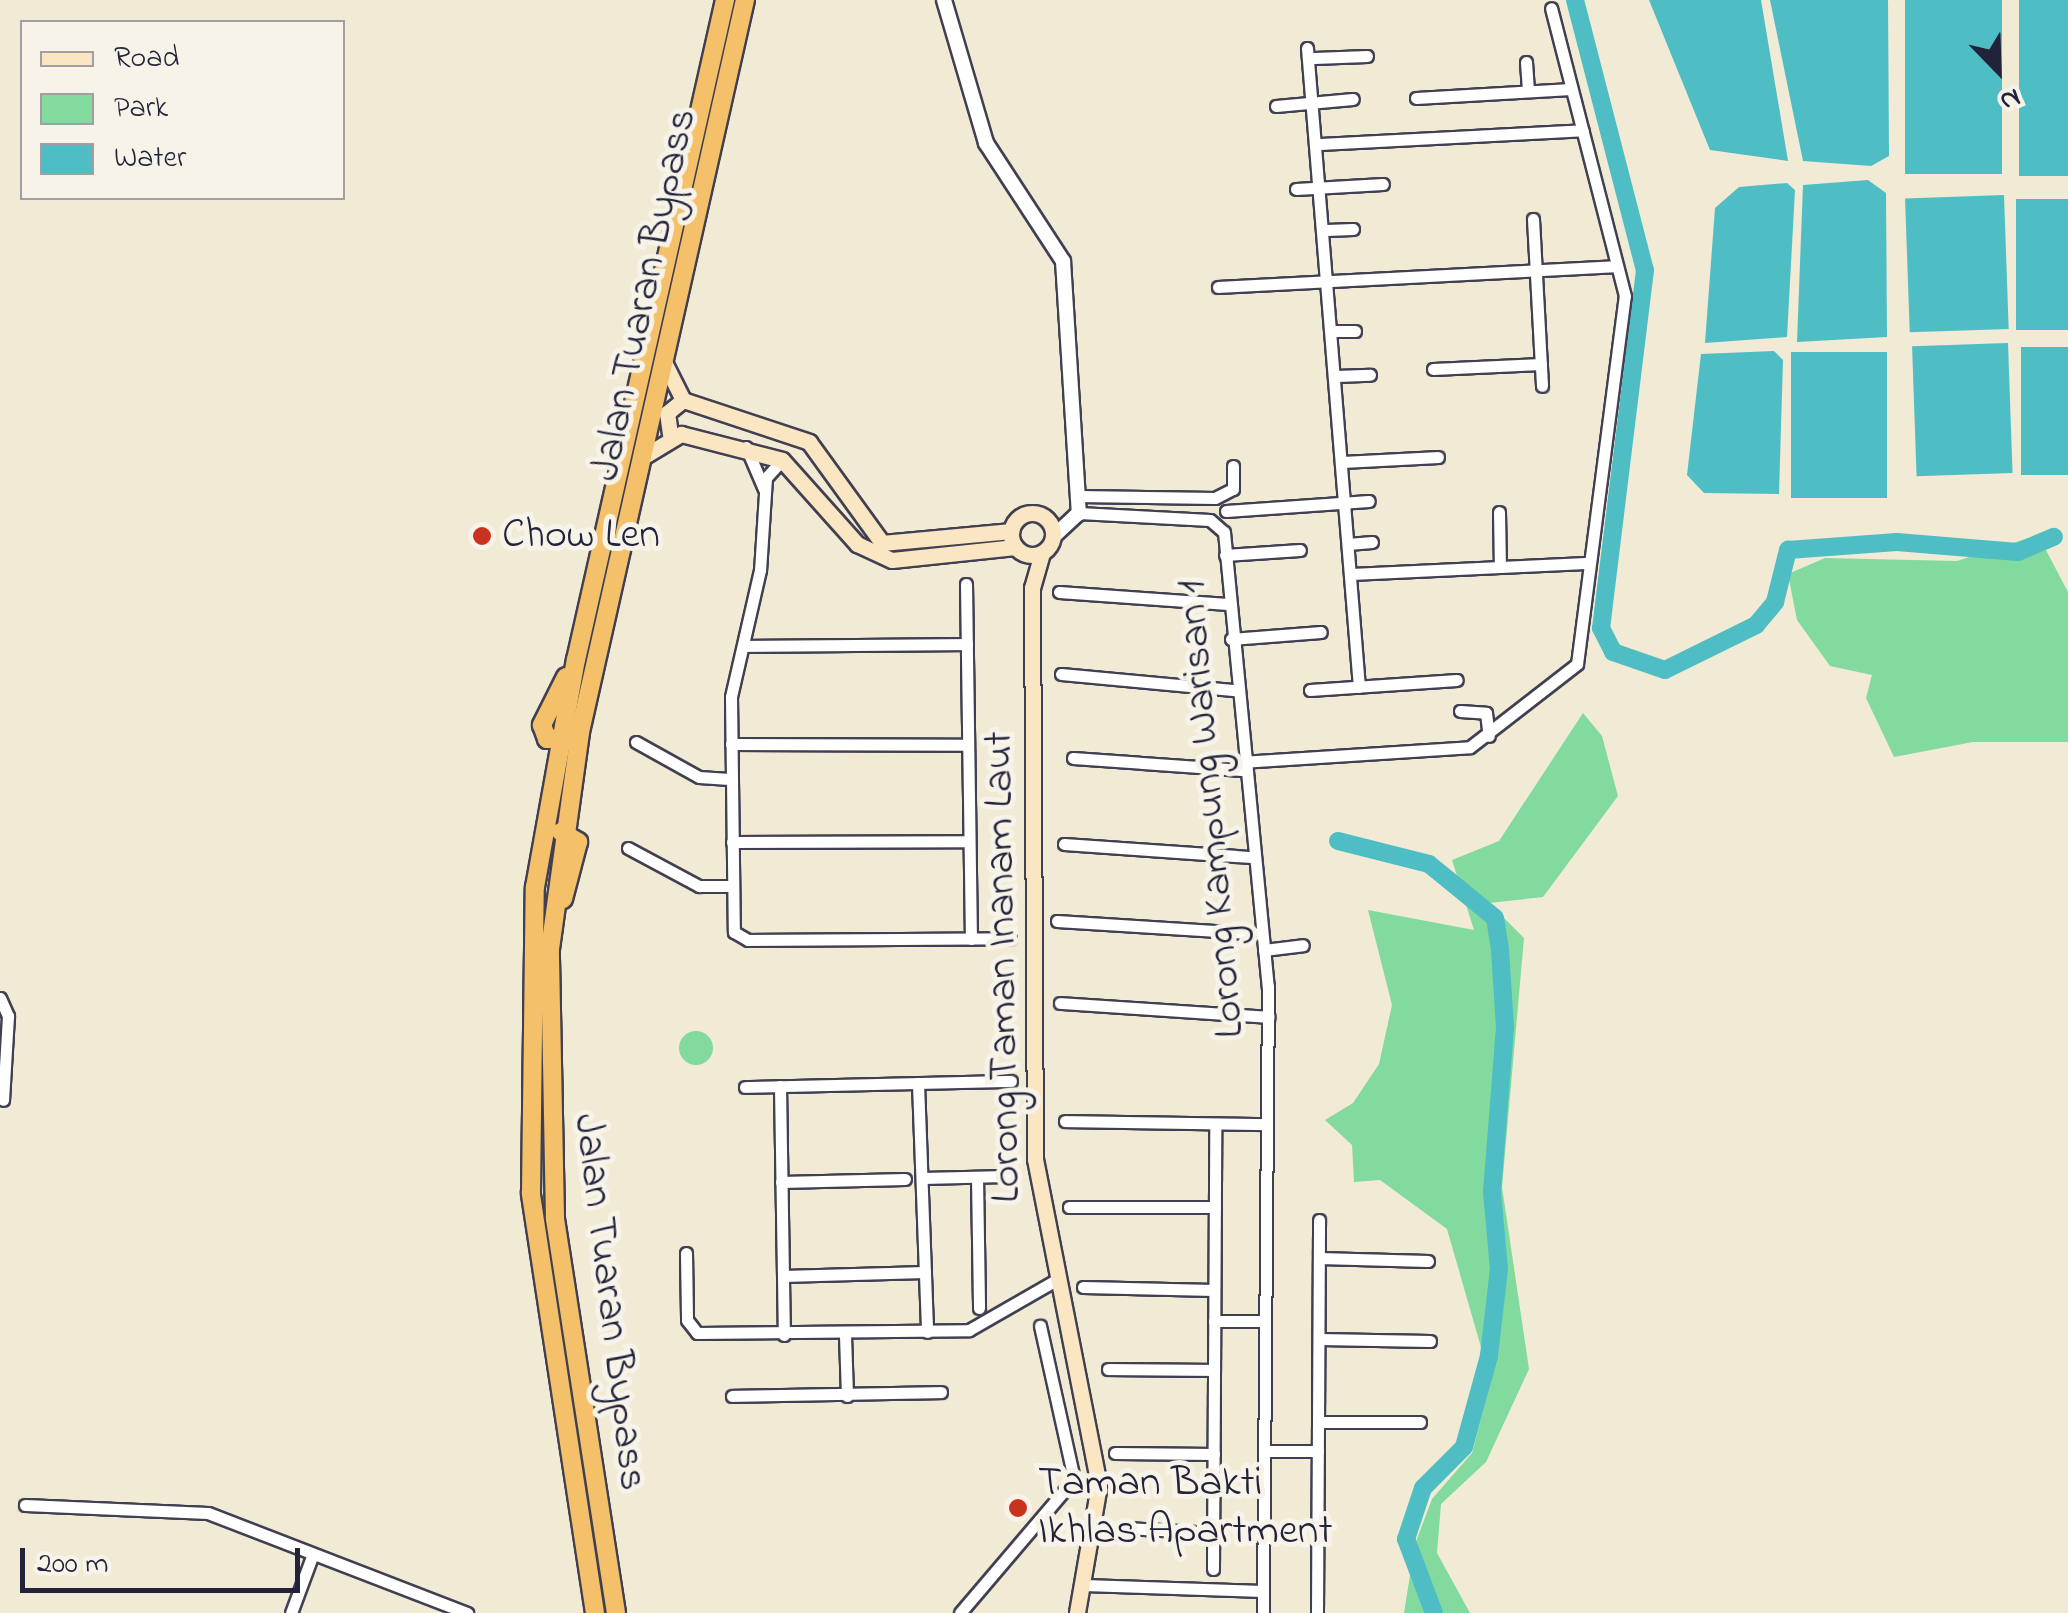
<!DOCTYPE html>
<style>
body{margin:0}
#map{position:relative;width:2068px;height:1613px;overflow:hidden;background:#f1ead4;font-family:"Indie Flower",sans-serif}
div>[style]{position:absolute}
.green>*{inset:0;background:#83da9e}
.round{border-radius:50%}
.water>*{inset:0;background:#4fbdc4;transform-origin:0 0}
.river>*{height:18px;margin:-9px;padding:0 9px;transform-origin:9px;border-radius:9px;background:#4fbdc4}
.roads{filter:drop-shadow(2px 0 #414052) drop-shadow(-2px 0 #414052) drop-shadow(0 2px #414052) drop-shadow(0 -2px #414052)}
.minor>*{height:11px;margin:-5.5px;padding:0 5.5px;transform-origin:5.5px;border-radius:5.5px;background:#fff}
.tertiary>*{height:14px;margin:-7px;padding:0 7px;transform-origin:7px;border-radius:7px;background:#fff}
.secondary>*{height:15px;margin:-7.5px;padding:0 7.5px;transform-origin:7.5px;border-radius:7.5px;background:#fbe6c3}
.secondary>.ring{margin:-7.5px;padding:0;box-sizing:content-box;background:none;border:15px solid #fbe6c3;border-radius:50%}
.trunk>*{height:18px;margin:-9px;padding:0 9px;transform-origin:9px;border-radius:9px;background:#f4c16a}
.dots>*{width:28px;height:28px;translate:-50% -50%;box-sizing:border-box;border:5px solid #f7f3e8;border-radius:50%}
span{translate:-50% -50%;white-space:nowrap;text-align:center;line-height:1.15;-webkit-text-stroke:10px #f7f3e8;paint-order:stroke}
.street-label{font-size:42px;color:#22223b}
.poi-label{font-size:42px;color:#22223b}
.left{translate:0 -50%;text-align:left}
.legend{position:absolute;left:20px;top:20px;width:325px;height:180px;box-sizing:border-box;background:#f7f3e8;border:2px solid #a29fa3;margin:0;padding:12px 18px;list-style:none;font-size:30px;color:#22223b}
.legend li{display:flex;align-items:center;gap:20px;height:50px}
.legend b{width:50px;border:2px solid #a29fa3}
.north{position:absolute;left:1948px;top:20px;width:100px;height:100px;-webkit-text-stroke:8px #f7f3e8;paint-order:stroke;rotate:157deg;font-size:28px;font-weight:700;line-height:40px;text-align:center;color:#22223b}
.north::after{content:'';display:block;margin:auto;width:35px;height:45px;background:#22223b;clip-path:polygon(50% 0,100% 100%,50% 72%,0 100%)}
.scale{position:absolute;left:20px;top:1548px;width:280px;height:45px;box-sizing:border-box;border:5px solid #22223b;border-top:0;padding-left:12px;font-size:30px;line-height:35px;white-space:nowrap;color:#22223b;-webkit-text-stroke:8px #f7f3e8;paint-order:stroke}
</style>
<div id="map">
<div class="green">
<div style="clip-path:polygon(2038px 535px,2068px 592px,2068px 742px,1973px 742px,1894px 757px,1866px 698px,1872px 675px,1830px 666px,1797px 620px,1788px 574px,1825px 558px,1957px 561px)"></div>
<div style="clip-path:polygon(1583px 713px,1602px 736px,1618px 796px,1543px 897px,1489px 903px,1524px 938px,1502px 1187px,1529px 1369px,1486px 1462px,1441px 1504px,1437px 1553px,1470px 1613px,1404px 1613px,1415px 1544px,1432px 1499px,1472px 1453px,1491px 1382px,1447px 1229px,1380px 1180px,1354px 1182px,1352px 1145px,1325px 1120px,1353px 1103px,1379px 1064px,1392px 1005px,1368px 910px,1474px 930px,1452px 860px,1499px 841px)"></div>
<div class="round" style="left:679px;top:1031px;width:34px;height:34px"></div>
</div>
<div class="water">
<div style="clip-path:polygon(1649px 0,1761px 0,1788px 161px,1710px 150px)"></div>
<div style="clip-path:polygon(1770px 0,1888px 0,1889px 156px,1871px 166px,1803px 161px)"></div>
<div style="left:1905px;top:0;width:97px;height:174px"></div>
<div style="left:2019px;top:0;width:49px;height:176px"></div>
<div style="clip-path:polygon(1868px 180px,1886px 193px,1887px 337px,1797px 342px,1803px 185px)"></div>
<div style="clip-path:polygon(1787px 183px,1795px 190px,1787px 337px,1705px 343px,1715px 208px,1739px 187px)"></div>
<div style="left:2004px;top:195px;width:134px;height:99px;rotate:88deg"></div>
<div style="left:2016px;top:199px;width:52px;height:131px"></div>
<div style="left:2008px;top:343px;width:130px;height:96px;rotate:88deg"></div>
<div style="left:2068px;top:347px;width:128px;height:47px;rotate:90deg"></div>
<div style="clip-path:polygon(1774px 351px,1783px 360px,1779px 494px,1704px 493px,1687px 475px,1701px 354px)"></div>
<div style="left:1887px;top:352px;width:146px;height:96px;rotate:90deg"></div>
</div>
<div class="river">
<div style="left:1575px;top:0;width:279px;rotate:75.5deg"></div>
<div style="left:1645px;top:270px;width:361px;rotate:97deg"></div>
<div style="left:1601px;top:628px;width:27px;rotate:63deg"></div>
<div style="left:1613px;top:652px;width:55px;rotate:19.1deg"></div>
<div style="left:1665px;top:670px;width:102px;rotate:-26.3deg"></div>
<div style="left:1756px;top:625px;width:30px;rotate:-50deg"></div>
<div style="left:1775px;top:602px;width:54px;rotate:-76deg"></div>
<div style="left:1788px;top:550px;width:109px;rotate:-4.2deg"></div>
<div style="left:1897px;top:542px;width:121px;rotate:4.7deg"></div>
<div style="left:2018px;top:552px;width:39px;rotate:-23deg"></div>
<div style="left:1338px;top:841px;width:94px;rotate:14.2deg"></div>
<div style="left:1429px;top:864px;width:85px;rotate:39.3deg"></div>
<div style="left:1495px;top:918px;width:32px;rotate:81deg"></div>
<div style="left:1500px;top:950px;width:77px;rotate:86.3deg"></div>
<div style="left:1505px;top:1027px;width:166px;rotate:94.5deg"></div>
<div style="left:1492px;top:1192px;width:77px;rotate:84.8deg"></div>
<div style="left:1499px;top:1269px;width:88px;rotate:96.6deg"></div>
<div style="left:1489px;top:1356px;width:94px;rotate:105.4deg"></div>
<div style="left:1464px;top:1447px;width:58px;rotate:135deg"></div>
<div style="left:1423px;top:1488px;width:54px;rotate:108.4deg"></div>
<div style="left:1406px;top:1539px;width:79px;rotate:69.3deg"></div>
</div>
<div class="roads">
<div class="minor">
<div style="left:1307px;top:48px;width:641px;rotate:85.35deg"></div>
<div style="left:1314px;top:58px;width:53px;rotate:-2.2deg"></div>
<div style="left:1526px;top:62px;width:29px;rotate:86deg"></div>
<div style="left:1416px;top:98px;width:155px;rotate:-3.3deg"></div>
<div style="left:1276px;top:106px;width:77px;rotate:-5.2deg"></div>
<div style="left:1320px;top:144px;width:263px;rotate:-3deg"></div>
<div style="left:1296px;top:189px;width:87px;rotate:-3.3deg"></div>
<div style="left:1533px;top:219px;width:167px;rotate:86.9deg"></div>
<div style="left:1326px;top:230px;width:27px;rotate:-2deg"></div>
<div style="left:1218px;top:287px;width:396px;rotate:-3deg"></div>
<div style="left:1333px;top:331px;width:22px"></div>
<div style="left:1433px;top:369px;width:108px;rotate:-2.7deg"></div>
<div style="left:1336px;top:376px;width:34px;rotate:-2deg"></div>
<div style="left:746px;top:447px;width:46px;rotate:66.8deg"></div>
<div style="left:782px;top:460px;width:24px;rotate:132deg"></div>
<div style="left:766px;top:478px;width:92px;rotate:93.7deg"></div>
<div style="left:760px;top:570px;width:130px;rotate:102.9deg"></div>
<div style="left:731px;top:697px;width:235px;rotate:89.3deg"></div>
<div style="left:734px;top:932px;width:16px;rotate:30deg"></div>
<div style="left:748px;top:940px;width:262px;rotate:-0.4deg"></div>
<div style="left:1343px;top:462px;width:95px;rotate:-3deg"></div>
<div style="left:1078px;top:496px;width:137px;rotate:0.8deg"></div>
<div style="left:1215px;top:498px;width:20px;rotate:-27deg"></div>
<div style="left:1233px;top:489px;width:23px;rotate:-90deg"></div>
<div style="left:1226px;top:511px;width:143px;rotate:-4deg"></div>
<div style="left:1499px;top:512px;width:55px;rotate:89deg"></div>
<div style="left:1079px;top:513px;width:131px;rotate:3.1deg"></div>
<div style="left:1210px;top:520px;width:18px;rotate:41deg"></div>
<div style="left:1224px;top:532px;width:456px;rotate:84.5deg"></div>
<div style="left:1268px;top:986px;width:627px;rotate:90.46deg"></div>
<div style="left:1348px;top:544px;width:24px;rotate:-5deg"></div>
<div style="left:1225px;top:555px;width:75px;rotate:-3.8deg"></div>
<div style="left:1351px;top:574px;width:235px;rotate:-2.7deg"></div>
<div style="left:966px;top:584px;width:355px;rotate:89.2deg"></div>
<div style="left:1059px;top:592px;width:169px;rotate:4.1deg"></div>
<div style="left:1231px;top:639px;width:90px;rotate:-4.4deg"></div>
<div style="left:744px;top:646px;width:223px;rotate:-0.5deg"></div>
<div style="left:1061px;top:674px;width:175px;rotate:5.3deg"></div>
<div style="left:1310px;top:690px;width:147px;rotate:-3.9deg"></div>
<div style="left:1460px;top:711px;width:26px;rotate:4deg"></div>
<div style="left:1486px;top:713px;width:23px;rotate:83deg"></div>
<div style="left:636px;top:742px;width:72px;rotate:29.1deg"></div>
<div style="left:699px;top:777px;width:30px;rotate:4deg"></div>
<div style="left:731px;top:744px;width:237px;rotate:0.2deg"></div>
<div style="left:1073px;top:758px;width:169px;rotate:4.1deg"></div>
<div style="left:1241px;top:762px;width:229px;rotate:-3.7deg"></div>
<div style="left:1470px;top:747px;width:135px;rotate:-37.8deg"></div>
<div style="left:1577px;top:664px;width:371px;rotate:-82.6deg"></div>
<div style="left:1625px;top:296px;width:297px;rotate:-104.4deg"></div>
<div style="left:732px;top:842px;width:237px;rotate:-0.2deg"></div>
<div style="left:1064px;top:844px;width:188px;rotate:4deg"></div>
<div style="left:628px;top:848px;width:81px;rotate:28.2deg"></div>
<div style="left:699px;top:886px;width:31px"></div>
<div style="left:1057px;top:921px;width:205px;rotate:3.6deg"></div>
<div style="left:1264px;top:950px;width:39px;rotate:-7deg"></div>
<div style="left:0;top:998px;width:20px;rotate:66deg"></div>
<div style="left:8px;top:1016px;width:84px;rotate:93.4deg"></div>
<div style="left:1060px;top:1003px;width:209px;rotate:3.8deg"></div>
<div style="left:918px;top:1083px;width:249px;rotate:87.9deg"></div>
<div style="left:780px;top:1086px;width:249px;rotate:89.1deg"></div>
<div style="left:745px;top:1087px;width:266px;rotate:-1.3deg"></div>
<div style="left:1065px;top:1121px;width:201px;rotate:0.9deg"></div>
<div style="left:977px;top:1177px;width:131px;rotate:89.1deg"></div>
<div style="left:922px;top:1178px;width:84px;rotate:-1.4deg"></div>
<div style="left:781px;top:1182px;width:124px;rotate:-1.4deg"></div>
<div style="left:1069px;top:1207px;width:146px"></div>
<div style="left:686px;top:1253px;width:67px;rotate:89.1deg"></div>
<div style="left:687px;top:1320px;width:16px;rotate:52deg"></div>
<div style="left:697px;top:1333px;width:272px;rotate:-0.6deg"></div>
<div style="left:969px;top:1330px;width:100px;rotate:-29.9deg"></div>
<div style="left:1319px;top:1258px;width:109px;rotate:1.6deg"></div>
<div style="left:783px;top:1276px;width:142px;rotate:-1.6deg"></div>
<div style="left:1083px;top:1287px;width:131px;rotate:1.3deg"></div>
<div style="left:1214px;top:1321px;width:50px"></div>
<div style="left:845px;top:1335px;width:61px;rotate:88.1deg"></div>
<div style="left:1319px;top:1339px;width:111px;rotate:1deg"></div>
<div style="left:1108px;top:1369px;width:106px;rotate:0.5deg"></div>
<div style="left:732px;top:1396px;width:209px;rotate:-1.1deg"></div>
<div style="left:1318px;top:1422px;width:102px"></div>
<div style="left:1266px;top:1451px;width:52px"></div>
<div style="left:1115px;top:1453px;width:99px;rotate:0.6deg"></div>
<div style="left:25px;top:1505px;width:183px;rotate:2.5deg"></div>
<div style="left:208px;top:1513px;width:278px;rotate:21.1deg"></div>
<div style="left:1126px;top:1528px;width:87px;rotate:3.3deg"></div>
<div style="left:1213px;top:1569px;width:440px;rotate:-89.7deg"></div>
<div style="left:1084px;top:1585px;width:179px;rotate:1.9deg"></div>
<div style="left:291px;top:1613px;width:63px;rotate:-69.6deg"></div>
<div style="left:960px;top:1613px;width:176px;rotate:-49.6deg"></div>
<div style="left:1074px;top:1479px;width:157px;rotate:-102.5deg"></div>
<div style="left:1317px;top:1613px;width:393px;rotate:-89.7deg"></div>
</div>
<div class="tertiary">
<div style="left:944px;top:0;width:149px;rotate:73.6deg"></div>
<div style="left:986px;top:143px;width:141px;rotate:56.9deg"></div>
<div style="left:1063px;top:261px;width:253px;rotate:86.4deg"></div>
<div style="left:1053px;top:537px;width:35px;rotate:-43deg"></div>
</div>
<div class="secondary">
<div style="left:665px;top:364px;width:40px;rotate:63.4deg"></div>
<div style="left:683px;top:400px;width:133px;rotate:18.4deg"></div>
<div style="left:809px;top:442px;width:125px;rotate:54.1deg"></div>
<div style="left:882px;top:543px;width:130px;rotate:-5.3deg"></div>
<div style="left:670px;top:434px;width:21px;rotate:-98deg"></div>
<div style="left:667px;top:413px;width:21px;rotate:-39deg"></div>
<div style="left:646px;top:455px;width:41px;rotate:-31deg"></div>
<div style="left:681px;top:434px;width:104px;rotate:14.4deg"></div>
<div style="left:782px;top:460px;width:113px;rotate:48.2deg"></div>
<div style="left:857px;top:544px;width:38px;rotate:25deg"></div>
<div style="left:892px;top:560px;width:124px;rotate:-6deg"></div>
<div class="ring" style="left:1011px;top:513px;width:27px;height:27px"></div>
<div style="left:1042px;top:553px;width:36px;rotate:106deg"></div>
<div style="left:1032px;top:588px;width:571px;rotate:89.7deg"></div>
<div style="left:1035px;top:1159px;width:332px;rotate:78.9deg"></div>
<div style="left:1099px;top:1485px;width:130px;rotate:99.8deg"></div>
</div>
<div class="trunk">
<div style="left:566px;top:677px;width:54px;rotate:116.6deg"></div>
<div style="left:542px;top:725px;width:15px;rotate:70deg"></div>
<div style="left:547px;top:739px;width:19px;rotate:-3deg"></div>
<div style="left:561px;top:832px;width:20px;rotate:30deg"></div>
<div style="left:578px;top:842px;width:59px;rotate:104.7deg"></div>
<div style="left:595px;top:1613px;width:425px;rotate:-98.7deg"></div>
<div style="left:531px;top:1193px;width:306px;rotate:-89.3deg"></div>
<div style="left:535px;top:887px;width:231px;rotate:-79.8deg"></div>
<div style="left:576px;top:660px;width:677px;rotate:-77.28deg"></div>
<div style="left:616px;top:1613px;width:400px;rotate:-98.8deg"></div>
<div style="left:555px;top:1218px;width:269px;rotate:-91.1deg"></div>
<div style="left:550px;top:949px;width:219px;rotate:-82.1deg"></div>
<div style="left:580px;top:732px;width:750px;rotate:-77.3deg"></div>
</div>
</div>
<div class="dots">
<div style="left:482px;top:536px;background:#c8321e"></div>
<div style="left:1018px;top:1508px;background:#c8321e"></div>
</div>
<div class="street-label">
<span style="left:645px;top:295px;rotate:-78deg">Jalan Tuaran Bypass</span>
<span style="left:1212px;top:809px;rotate:-95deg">Lorong Kampung Warisan 1</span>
<span style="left:1004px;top:967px;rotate:-91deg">Lorong Taman Inanam Laut</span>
<span style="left:609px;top:1302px;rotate:83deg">Jalan Tuaran Bypass</span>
</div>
<div class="poi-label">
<span class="left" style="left:502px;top:536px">Chow Len</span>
<span class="left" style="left:1038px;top:1508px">Taman Bakti<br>Ikhlas Apartment</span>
</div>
<ul class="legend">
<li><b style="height:12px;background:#fbe6c3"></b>Road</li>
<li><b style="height:28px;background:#83da9e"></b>Park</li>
<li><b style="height:28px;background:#4fbdc4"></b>Water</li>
</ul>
<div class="north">N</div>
<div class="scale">200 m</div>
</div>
